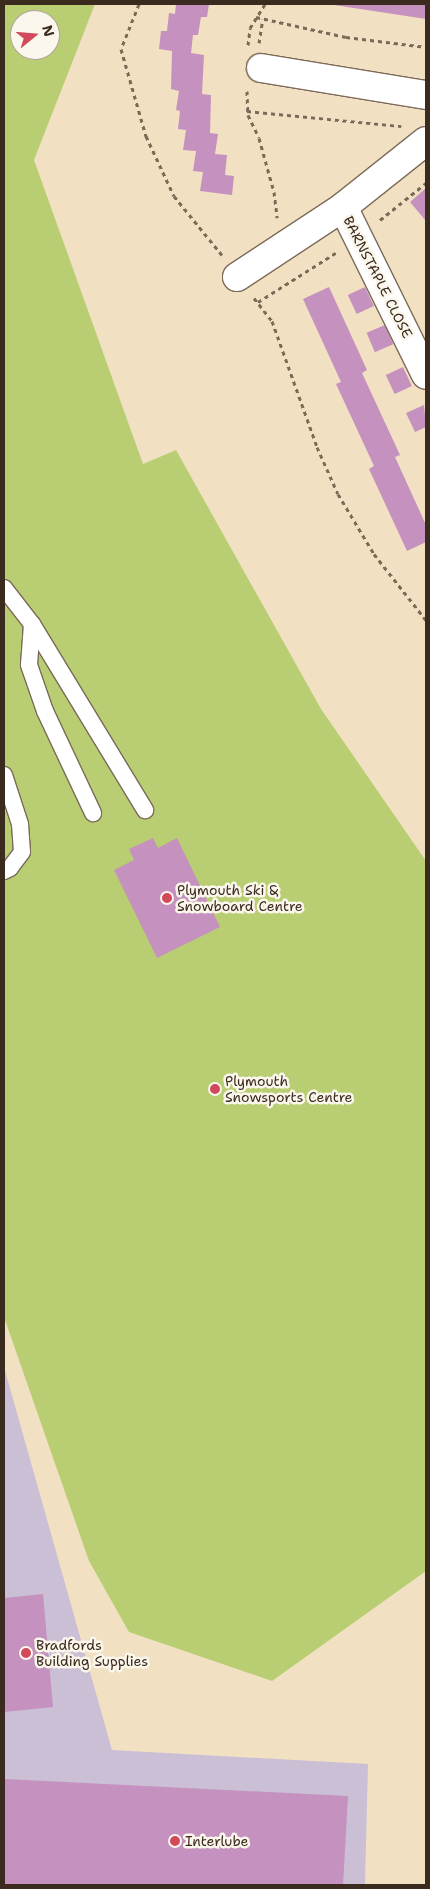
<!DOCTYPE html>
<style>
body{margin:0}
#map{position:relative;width:430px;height:1889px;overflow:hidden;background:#f1e0c2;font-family:"Shantell Sans",sans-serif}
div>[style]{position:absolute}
.industrial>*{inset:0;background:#cbbfd5}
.green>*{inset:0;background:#b9ce72}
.building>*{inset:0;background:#c591bf;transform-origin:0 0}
.path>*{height:3px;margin-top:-1.5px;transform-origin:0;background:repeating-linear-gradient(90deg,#7b6a57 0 4px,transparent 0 8px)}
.roads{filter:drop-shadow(1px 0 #7b6a57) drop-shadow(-1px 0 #7b6a57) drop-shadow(0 1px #7b6a57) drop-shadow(0 -1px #7b6a57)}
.lane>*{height:16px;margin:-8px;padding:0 8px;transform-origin:8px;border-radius:8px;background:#fff}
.street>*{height:28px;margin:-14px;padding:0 14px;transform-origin:14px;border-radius:14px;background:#fff}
.dots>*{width:14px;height:14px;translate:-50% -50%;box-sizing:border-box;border:2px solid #fbf7ec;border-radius:50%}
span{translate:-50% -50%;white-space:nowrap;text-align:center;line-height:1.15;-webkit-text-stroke:5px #fbf7ec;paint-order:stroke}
.street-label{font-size:14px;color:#3b2a1e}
.poi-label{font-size:14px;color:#3b2a1e}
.left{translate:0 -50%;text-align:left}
.frame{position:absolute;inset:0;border:5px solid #3b2a1e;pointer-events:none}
.north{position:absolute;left:10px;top:10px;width:50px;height:50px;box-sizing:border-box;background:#fbf7ec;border:1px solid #aea59a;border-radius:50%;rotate:73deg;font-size:14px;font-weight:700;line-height:20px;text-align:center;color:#3b2a1e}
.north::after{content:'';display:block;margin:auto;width:18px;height:22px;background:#d1495b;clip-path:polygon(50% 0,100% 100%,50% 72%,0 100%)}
</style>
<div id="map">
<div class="industrial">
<div style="clip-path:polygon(4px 1367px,112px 1750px,368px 1764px,365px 1885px,4px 1885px)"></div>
</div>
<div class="green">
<div style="clip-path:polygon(evenodd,4px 4px,95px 4px,34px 160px,143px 464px,176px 450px,321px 709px,426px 861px,426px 1571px,272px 1681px,129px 1632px,89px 1561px,4px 1317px,4px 4px,20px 20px,50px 20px,50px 50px,20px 50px,20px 20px)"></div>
</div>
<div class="building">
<div style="clip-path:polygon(176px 4px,209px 4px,207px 17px,201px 17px,198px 35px,193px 35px,191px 53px,204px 55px,202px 94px,211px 95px,210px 133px,218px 134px,215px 154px,227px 155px,225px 175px,234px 176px,232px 195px,200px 191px,203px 172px,193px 171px,196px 151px,183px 150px,186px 130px,178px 129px,180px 111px,176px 110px,179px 91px,171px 89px,172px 51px,159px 49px,161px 31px,167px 31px,169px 13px,175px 14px)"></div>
<div style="clip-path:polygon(334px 4px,426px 4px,426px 19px,334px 5px)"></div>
<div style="clip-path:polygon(426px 188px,426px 221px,410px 202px)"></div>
<div style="clip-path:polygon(329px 287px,367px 370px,362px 373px,400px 455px,395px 457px,426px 525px,426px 542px,407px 551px,369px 469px,374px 466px,336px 384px,341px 382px,303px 299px)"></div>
<div style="left:365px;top:287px;width:21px;height:19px;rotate:65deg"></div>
<div style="left:385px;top:325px;width:21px;height:20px;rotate:67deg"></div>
<div style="left:403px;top:367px;width:21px;height:19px;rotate:65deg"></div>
<div style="clip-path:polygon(424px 405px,426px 427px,415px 432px,406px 413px)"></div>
<div style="clip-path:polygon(153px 838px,158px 848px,177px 838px,220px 927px,157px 958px,114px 870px,134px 860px,129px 849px)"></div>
<div style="clip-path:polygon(43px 1594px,53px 1707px,4px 1712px,4px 1598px)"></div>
<div style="clip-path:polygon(4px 1779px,348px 1796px,343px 1885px,4px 1885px)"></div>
</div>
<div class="path">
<div style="left:139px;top:4px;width:48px;rotate:111.8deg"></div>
<div style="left:121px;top:49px;width:91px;rotate:74deg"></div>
<div style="left:146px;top:136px;width:66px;rotate:65deg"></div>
<div style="left:174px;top:196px;width:76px;rotate:50.9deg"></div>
<div style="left:256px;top:17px;width:92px;rotate:12.5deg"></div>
<div style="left:346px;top:37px;width:81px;rotate:7.1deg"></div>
<div style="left:259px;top:43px;width:24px;rotate:-81deg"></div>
<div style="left:248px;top:45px;width:17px;rotate:-83deg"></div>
<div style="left:250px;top:28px;width:28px;rotate:-58deg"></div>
<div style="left:247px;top:91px;width:24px;rotate:88deg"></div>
<div style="left:248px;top:115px;width:25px;rotate:64deg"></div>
<div style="left:259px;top:138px;width:56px;rotate:74.5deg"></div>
<div style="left:274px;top:192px;width:26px;rotate:83deg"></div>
<div style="left:247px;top:111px;width:155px;rotate:5.6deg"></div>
<div style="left:380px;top:220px;width:59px;rotate:-38.8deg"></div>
<div style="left:254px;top:298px;width:29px;rotate:52deg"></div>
<div style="left:272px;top:321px;width:134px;rotate:70.3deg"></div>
<div style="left:317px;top:447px;width:51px;rotate:65.9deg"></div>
<div style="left:338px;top:494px;width:70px;rotate:59deg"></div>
<div style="left:374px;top:554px;width:84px;rotate:51.8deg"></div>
<div style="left:258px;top:302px;width:93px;rotate:-32.3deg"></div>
</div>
<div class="roads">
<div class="lane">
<div style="left:4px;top:588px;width:46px;rotate:52.1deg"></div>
<div style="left:32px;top:624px;width:218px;rotate:58.7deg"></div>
<div style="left:32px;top:624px;width:41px;rotate:94.2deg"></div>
<div style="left:29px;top:665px;width:49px;rotate:70.8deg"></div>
<div style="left:45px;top:711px;width:113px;rotate:64.8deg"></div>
<div style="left:4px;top:775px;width:52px;rotate:71.9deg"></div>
<div style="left:20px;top:824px;width:28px;rotate:86deg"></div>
<div style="left:22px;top:852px;width:20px;rotate:127deg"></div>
<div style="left:10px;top:868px;width:7px;rotate:153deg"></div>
</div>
<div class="street">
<div style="left:261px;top:68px;width:167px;rotate:9.3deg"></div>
<div style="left:343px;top:207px;width:187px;rotate:63.7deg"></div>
<div style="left:237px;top:277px;width:127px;rotate:-33.4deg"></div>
<div style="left:343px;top:207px;width:106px;rotate:-38.5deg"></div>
</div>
</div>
<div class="dots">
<div style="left:167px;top:898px;background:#d1495b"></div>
<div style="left:215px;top:1089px;background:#d1495b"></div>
<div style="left:26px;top:1653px;background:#d1495b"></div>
<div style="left:175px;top:1841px;background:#d1495b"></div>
</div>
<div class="street-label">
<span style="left:378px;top:277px;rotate:63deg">BARNSTAPLE CLOSE</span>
</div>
<div class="poi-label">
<span class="left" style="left:177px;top:898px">Plymouth Ski &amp;<br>Snowboard Centre</span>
<span class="left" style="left:225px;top:1089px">Plymouth<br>Snowsports Centre</span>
<span class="left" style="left:36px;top:1653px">Bradfords<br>Building Supplies</span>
<span class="left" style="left:185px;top:1841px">Interlube</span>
</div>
<div class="frame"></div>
<div class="north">N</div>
</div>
